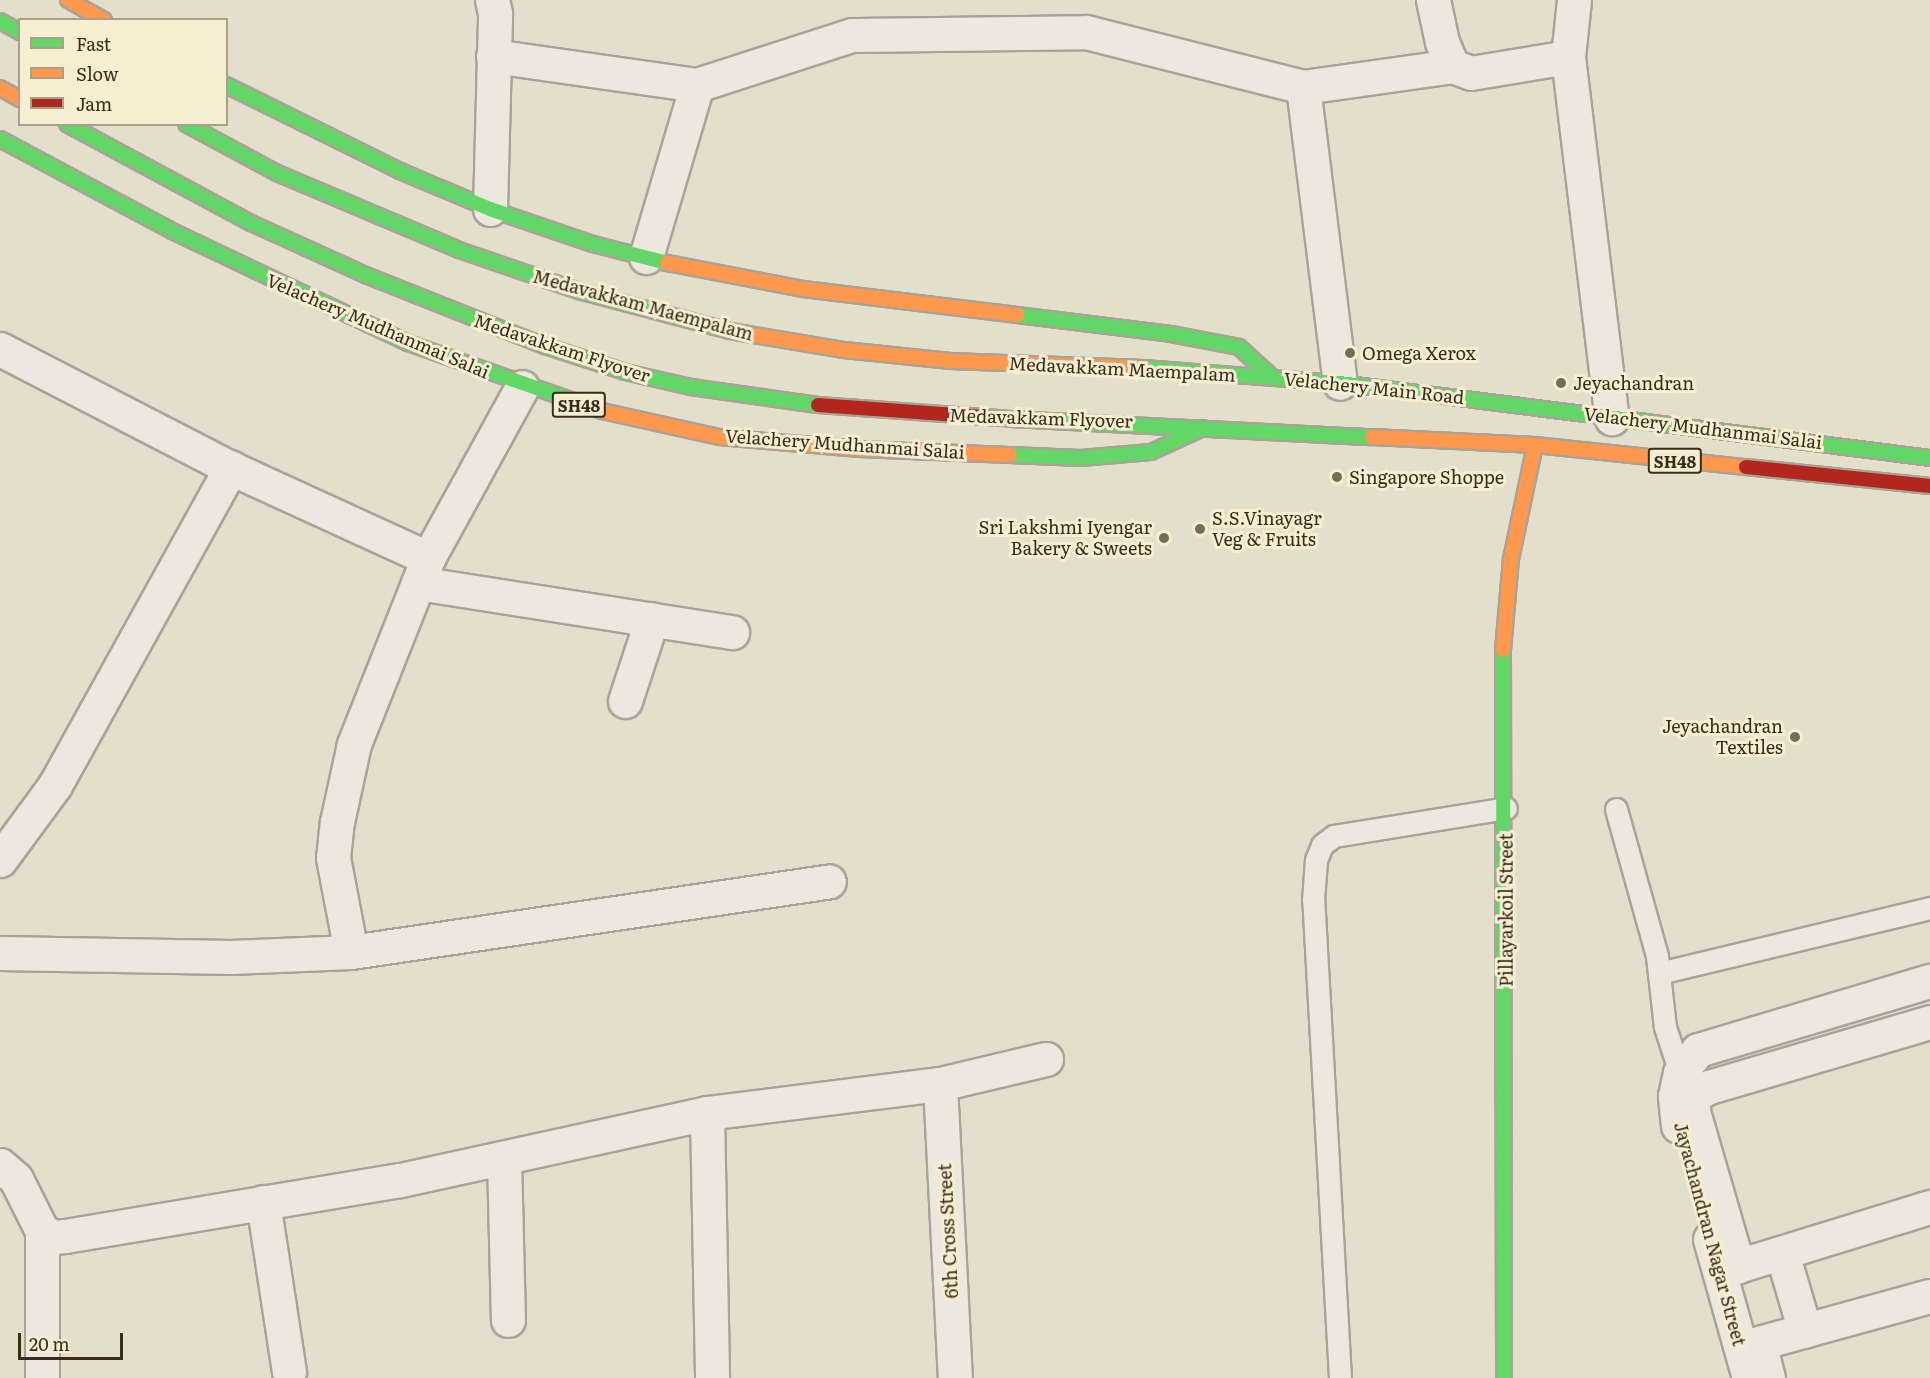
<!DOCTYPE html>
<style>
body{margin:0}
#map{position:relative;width:1930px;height:1378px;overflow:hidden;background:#e4dfcc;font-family:Literata,serif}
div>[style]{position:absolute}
.roads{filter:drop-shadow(2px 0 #a9a396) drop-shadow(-2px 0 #a9a396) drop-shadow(0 2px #a9a396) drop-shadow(0 -2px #a9a396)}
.lane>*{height:21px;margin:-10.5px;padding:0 10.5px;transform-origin:10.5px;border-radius:10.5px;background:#ece8de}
.street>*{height:33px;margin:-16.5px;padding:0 16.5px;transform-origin:16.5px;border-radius:16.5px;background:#ece8de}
.fast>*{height:14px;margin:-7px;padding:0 7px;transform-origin:7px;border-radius:7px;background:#63d668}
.slow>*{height:14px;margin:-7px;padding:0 7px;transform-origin:7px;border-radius:7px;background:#ff974d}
.jam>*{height:14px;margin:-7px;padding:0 7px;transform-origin:7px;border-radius:7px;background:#b3261e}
.dots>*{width:16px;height:16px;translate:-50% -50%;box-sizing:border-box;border:3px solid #f6edd2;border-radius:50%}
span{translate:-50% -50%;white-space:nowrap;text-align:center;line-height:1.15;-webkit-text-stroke:6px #f6edd2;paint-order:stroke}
.shield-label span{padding:2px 4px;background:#f6edd2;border:2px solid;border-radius:4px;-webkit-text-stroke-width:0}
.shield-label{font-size:16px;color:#392c1d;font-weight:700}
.street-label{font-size:18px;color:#392c1d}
.poi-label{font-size:18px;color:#392c1d}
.left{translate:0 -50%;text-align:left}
.right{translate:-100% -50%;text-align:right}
.legend{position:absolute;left:18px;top:18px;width:210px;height:108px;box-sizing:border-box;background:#f6edd2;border:2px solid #aaa08a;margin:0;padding:8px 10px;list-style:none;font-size:18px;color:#392c1d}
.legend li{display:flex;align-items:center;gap:12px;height:30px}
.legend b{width:30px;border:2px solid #aaa08a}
.scale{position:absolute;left:18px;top:1333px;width:105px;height:27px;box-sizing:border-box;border:3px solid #392c1d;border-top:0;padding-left:8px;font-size:18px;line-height:21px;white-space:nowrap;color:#392c1d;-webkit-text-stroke:4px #f6edd2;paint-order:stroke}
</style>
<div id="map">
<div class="roads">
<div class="lane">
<div style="left:1616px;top:809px;width:153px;rotate:74.4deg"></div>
<div style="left:1657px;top:956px;width:71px;rotate:83.6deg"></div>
<div style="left:1665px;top:1027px;width:48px;rotate:71.9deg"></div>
<div style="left:1659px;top:973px;width:279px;rotate:-13.5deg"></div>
<div style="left:1340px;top:1378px;width:479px;rotate:-93.2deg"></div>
<div style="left:1313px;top:900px;width:40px;rotate:-85.7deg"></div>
<div style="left:1316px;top:860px;width:16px;rotate:-68deg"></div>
<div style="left:1322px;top:845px;width:15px;rotate:-37deg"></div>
<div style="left:1334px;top:836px;width:174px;rotate:-9.2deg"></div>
</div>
<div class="street">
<div style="left:1433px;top:0;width:43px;rotate:77.9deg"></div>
<div style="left:1442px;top:42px;width:26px;rotate:67deg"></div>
<div style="left:1452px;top:66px;width:20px;rotate:20deg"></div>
<div style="left:1471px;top:73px;width:98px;rotate:-9.4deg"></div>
<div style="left:1568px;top:57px;width:364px;rotate:83.1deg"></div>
<div style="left:493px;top:56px;width:206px;rotate:8.1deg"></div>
<div style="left:697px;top:85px;width:163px;rotate:-17.9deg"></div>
<div style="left:852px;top:35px;width:234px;rotate:-0.7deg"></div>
<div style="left:1086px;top:32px;width:224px;rotate:14.2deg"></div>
<div style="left:1303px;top:87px;width:298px;rotate:82.9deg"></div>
<div style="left:1568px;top:57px;width:57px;rotate:-84deg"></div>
<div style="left:1303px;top:87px;width:150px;rotate:-8deg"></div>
<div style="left:490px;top:209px;width:196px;rotate:-88.5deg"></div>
<div style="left:495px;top:13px;width:13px;rotate:-103deg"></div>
<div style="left:646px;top:257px;width:179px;rotate:-73.5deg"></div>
<div style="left:0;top:349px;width:260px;rotate:27.3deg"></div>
<div style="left:418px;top:583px;width:318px;rotate:8.9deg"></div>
<div style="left:625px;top:701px;width:86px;rotate:-71.8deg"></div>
<div style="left:0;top:860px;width:93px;rotate:-53.7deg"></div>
<div style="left:55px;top:785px;width:363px;rotate:-61deg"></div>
<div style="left:231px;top:468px;width:217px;rotate:24.6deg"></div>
<div style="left:428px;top:558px;width:195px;rotate:-61.2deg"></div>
<div style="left:351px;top:952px;width:96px;rotate:-100.8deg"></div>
<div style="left:333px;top:858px;width:36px;rotate:-84deg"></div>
<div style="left:337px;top:822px;width:80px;rotate:-77.7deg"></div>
<div style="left:354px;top:744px;width:200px;rotate:-68.3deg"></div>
<div style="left:0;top:953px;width:231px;rotate:1deg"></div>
<div style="left:231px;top:957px;width:120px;rotate:-2.4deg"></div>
<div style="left:351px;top:952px;width:483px;rotate:-8.4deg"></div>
<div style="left:1930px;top:1022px;width:230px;rotate:163.6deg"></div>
<div style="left:1709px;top:1087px;width:15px;rotate:152deg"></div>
<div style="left:1696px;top:1094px;width:15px;rotate:106deg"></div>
<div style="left:1692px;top:1108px;width:165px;rotate:73.8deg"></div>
<div style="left:1738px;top:1266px;width:201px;rotate:-17.1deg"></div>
<div style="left:940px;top:1084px;width:294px;rotate:87.1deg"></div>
<div style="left:707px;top:1113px;width:265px;rotate:88.9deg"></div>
<div style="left:1678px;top:1126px;width:30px;rotate:-96deg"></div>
<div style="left:1675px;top:1096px;width:24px;rotate:-78deg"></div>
<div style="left:1680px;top:1073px;width:29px;rotate:-52deg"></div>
<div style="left:1698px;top:1050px;width:242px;rotate:-16.6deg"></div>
<div style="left:504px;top:1158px;width:162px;rotate:88.6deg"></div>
<div style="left:0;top:1165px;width:21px;rotate:41deg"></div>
<div style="left:16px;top:1179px;width:58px;rotate:63.4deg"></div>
<div style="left:42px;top:1231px;width:13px;rotate:27deg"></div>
<div style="left:54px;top:1237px;width:11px;rotate:-5deg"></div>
<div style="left:65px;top:1236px;width:340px;rotate:-9.5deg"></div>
<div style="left:400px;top:1180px;width:314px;rotate:-12.3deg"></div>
<div style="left:707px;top:1113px;width:235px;rotate:-7.1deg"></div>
<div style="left:940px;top:1084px;width:109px;rotate:-13.3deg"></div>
<div style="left:263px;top:1202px;width:172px;rotate:81.3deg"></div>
<div style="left:42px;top:1231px;width:147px;rotate:90deg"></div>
<div style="left:1710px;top:1239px;width:144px;rotate:74.3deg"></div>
<div style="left:1782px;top:1253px;width:81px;rotate:73.6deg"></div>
<div style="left:1768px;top:1378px;width:36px;rotate:-104deg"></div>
<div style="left:1759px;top:1343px;width:177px;rotate:-15.4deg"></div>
</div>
<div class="fast">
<div style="left:0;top:21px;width:23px;rotate:29deg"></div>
<div style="left:226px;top:85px;width:194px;rotate:26.3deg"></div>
<div style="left:400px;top:171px;width:98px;rotate:22.9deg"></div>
<div style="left:490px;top:209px;width:109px;rotate:18.8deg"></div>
<div style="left:593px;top:244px;width:76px;rotate:14.4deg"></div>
<div style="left:67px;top:124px;width:209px;rotate:28.3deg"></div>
<div style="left:251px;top:223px;width:128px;rotate:24.4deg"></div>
<div style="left:368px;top:276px;width:190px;rotate:21.6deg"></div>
<div style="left:545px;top:346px;width:84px;rotate:18deg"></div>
<div style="left:625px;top:372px;width:68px;rotate:12.8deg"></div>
<div style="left:691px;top:387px;width:128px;rotate:8.1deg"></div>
<div style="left:186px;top:124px;width:103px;rotate:28.3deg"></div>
<div style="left:277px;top:173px;width:198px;rotate:22.9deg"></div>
<div style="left:459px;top:250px;width:130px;rotate:18.9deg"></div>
<div style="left:582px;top:292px;width:153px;rotate:14.8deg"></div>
<div style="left:0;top:139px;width:195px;rotate:28.1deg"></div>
<div style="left:172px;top:231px;width:261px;rotate:25.4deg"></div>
<div style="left:408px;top:343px;width:206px;rotate:19.3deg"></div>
<div style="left:1017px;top:315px;width:155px;rotate:7deg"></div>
<div style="left:1171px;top:334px;width:69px;rotate:10.8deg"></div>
<div style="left:1239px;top:347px;width:46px;rotate:42.4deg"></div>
<div style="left:1144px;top:368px;width:197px;rotate:4.4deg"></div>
<div style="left:1340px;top:383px;width:595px;rotate:7.24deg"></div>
<div style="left:1011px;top:419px;width:361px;rotate:2.9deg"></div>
<div style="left:1010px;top:455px;width:71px;rotate:2.4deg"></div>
<div style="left:1081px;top:458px;width:70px;rotate:-4.9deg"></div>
<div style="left:1151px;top:452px;width:57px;rotate:-24.8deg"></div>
<div style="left:1503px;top:650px;width:728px;rotate:89.92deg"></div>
</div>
<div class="slow">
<div style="left:68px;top:0;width:41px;rotate:29.1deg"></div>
<div style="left:0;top:88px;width:23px;rotate:29deg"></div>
<div style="left:667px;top:263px;width:138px;rotate:10.8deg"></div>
<div style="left:803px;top:289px;width:216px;rotate:6.9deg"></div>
<div style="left:730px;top:331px;width:116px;rotate:9.5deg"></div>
<div style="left:844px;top:350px;width:107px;rotate:5.9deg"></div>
<div style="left:950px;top:361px;width:194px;rotate:2.1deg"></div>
<div style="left:602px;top:411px;width:120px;rotate:12.5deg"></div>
<div style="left:719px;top:437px;width:141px;rotate:4.9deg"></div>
<div style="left:859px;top:449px;width:151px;rotate:2.3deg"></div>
<div style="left:1372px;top:437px;width:163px;rotate:2.8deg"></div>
<div style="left:1535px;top:445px;width:212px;rotate:6deg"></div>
<div style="left:1503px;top:650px;width:91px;rotate:-85deg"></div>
<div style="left:1511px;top:559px;width:116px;rotate:-78.1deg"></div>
</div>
<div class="jam">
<div style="left:818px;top:405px;width:194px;rotate:4.1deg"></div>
<div style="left:1746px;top:467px;width:185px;rotate:5.9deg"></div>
</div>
</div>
<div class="dots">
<div style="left:1350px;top:353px;background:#756b5a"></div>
<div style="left:1561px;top:383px;background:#756b5a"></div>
<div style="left:1337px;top:477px;background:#756b5a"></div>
<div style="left:1200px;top:529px;background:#756b5a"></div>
<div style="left:1164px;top:538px;background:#756b5a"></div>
<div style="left:1795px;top:737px;background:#756b5a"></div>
</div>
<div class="shield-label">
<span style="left:579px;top:405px">SH48</span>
<span style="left:1675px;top:461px">SH48</span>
</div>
<div class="street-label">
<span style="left:643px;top:305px;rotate:15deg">Medavakkam Maempalam</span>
<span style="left:378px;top:326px;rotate:23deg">Velachery Mudhanmai Salai</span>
<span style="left:562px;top:348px;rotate:18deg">Medavakkam Flyover</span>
<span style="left:1122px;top:369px;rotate:3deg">Medavakkam Maempalam</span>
<span style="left:1374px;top:388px;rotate:6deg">Velachery Main Road</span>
<span style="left:1041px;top:418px;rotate:2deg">Medavakkam Flyover</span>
<span style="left:1703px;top:428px;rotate:7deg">Velachery Mudhanmai Salai</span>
<span style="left:845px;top:444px;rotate:4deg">Velachery Mudhanmai Salai</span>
<span style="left:1506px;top:910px;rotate:-90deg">Pillayarkoil Street</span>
<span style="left:948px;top:1231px;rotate:-93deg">6th Cross Street</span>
<span style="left:1710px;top:1234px;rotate:75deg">Jayachandran Nagar Street</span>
</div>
<div class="poi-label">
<span class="left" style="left:1362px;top:353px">Omega Xerox</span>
<span class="left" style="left:1573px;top:383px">Jeyachandran</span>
<span class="left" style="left:1349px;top:477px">Singapore Shoppe</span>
<span class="left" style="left:1212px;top:529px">S.S.Vinayagr<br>Veg &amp; Fruits</span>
<span class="right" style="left:1152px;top:538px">Sri Lakshmi Iyengar<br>Bakery &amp; Sweets</span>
<span class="right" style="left:1783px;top:737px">Jeyachandran<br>Textiles</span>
</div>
<ul class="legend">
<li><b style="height:8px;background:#63d668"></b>Fast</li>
<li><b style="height:8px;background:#ff974d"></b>Slow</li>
<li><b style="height:8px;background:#b3261e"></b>Jam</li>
</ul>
<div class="scale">20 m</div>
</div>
